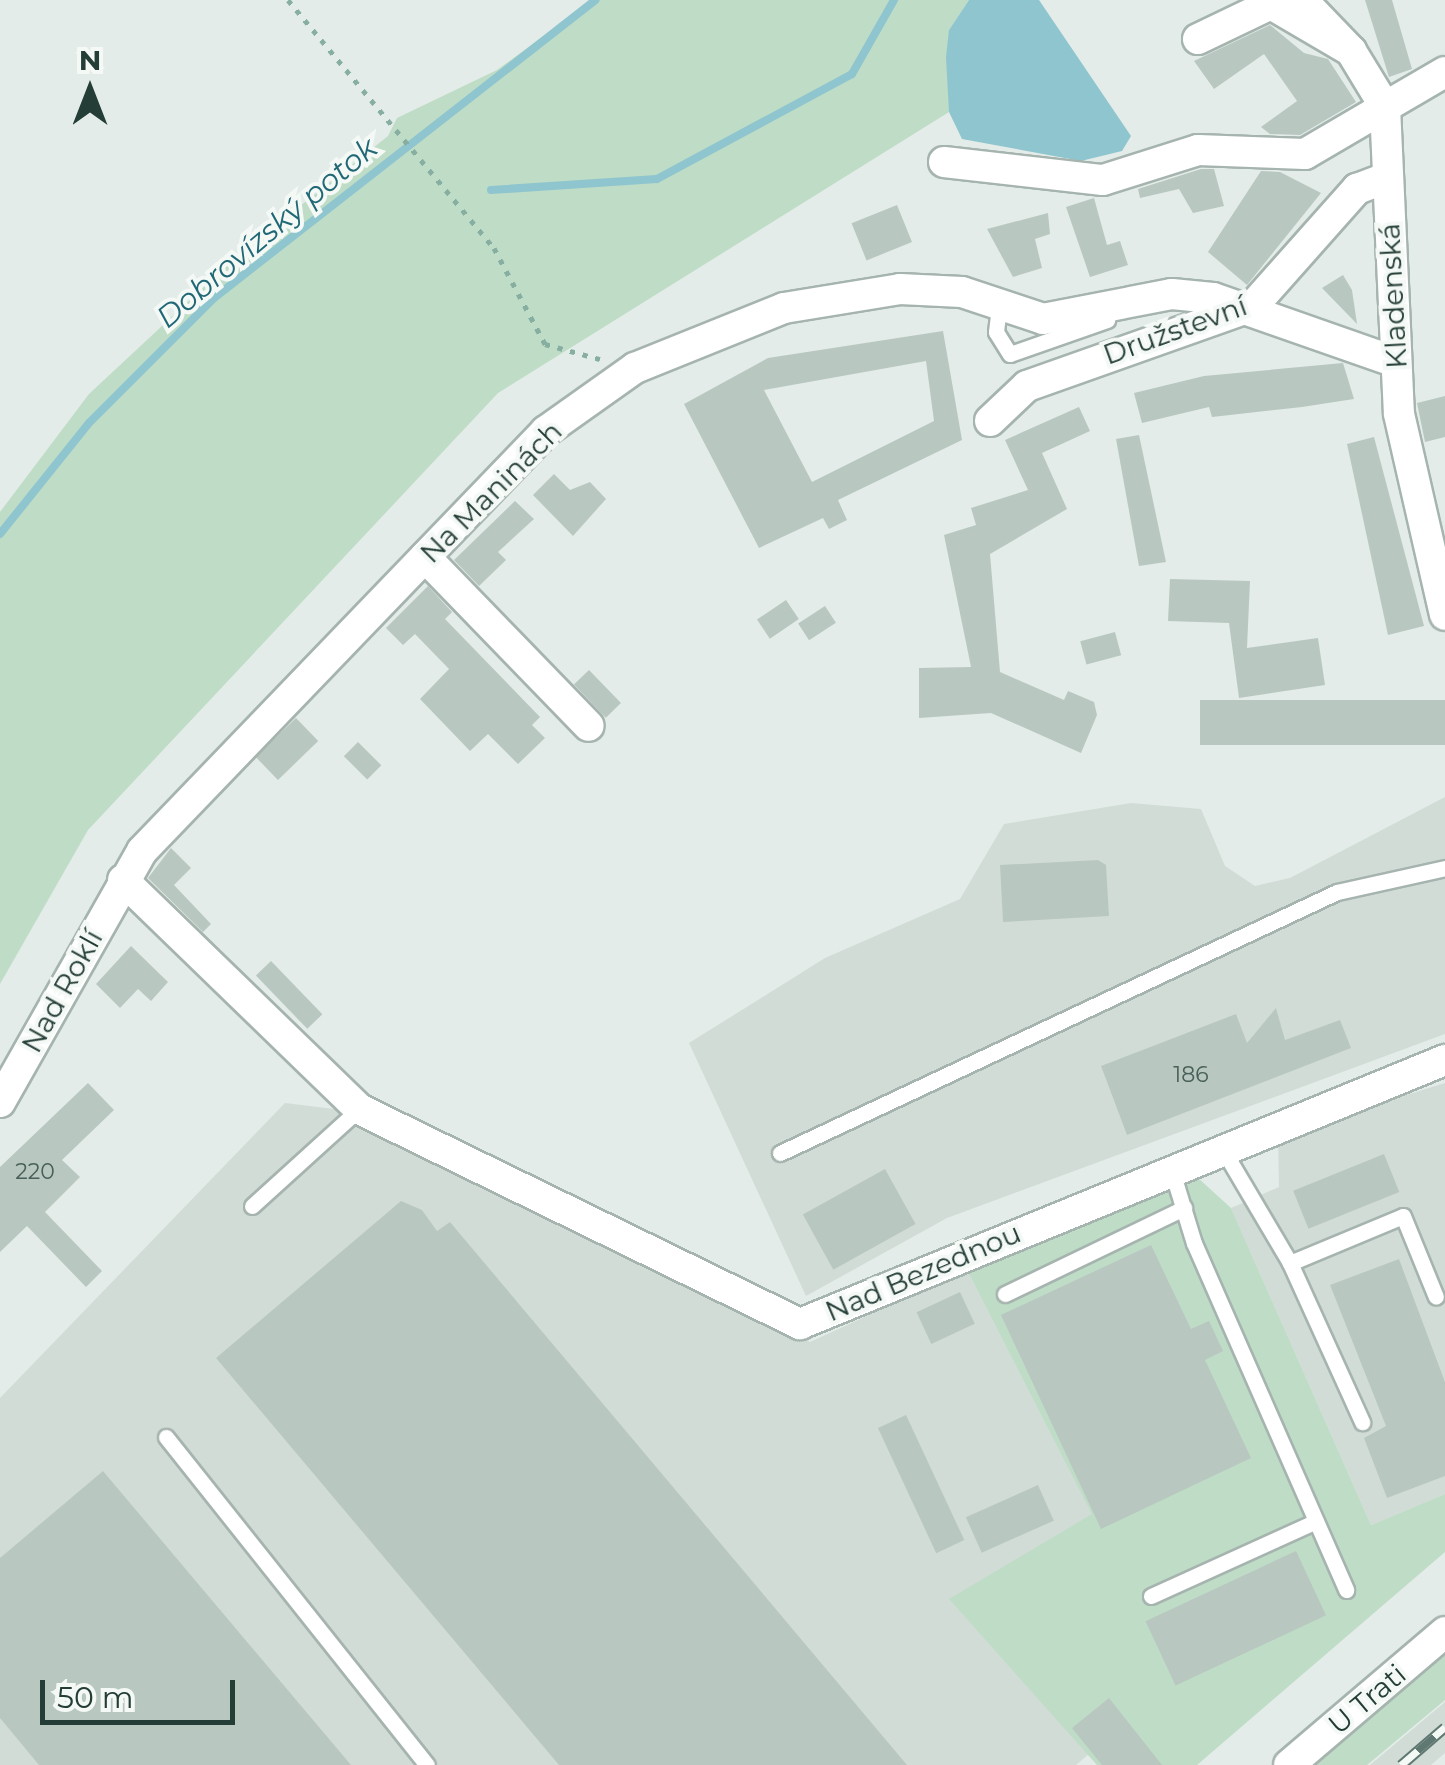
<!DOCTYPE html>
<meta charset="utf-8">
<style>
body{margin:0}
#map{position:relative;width:1445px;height:1765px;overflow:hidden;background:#e3ece8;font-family:Montserrat,sans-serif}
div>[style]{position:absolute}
.built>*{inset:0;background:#d2dcd7}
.green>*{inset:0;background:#bedcc6}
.water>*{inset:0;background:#8fc5ce}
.stream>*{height:8px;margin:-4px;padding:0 4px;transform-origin:4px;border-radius:4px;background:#8fc5ce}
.building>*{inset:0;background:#b9c7c1;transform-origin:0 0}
.path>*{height:5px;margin-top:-2.5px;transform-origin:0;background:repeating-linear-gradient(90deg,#86aea1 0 5px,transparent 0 13px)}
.roads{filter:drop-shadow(2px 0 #a6b4af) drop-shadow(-2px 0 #a6b4af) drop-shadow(0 2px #a6b4af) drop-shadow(0 -2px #a6b4af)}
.lane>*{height:15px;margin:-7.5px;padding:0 7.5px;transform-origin:7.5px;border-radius:7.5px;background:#fff}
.street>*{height:30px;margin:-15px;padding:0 15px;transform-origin:15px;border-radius:15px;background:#fff}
.secondary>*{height:30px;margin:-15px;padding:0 15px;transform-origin:15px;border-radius:15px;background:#fff}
.rail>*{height:11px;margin-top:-5.5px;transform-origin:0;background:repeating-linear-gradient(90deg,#f4f9f6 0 22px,#5f7871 0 44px);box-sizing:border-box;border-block:2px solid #5f7871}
span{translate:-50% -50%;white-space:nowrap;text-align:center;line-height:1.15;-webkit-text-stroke:8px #f4f9f6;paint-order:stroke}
.number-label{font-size:22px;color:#496059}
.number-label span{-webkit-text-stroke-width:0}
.street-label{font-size:28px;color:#243d36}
.water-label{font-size:30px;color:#216876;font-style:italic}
.north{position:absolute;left:40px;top:40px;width:100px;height:100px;-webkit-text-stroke:8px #f4f9f6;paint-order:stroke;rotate:0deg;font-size:28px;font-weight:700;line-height:40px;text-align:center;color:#243d36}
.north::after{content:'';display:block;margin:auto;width:35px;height:45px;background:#243d36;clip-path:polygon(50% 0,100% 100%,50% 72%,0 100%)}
.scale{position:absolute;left:40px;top:1680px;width:195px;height:45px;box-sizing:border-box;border:5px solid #243d36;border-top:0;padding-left:12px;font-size:30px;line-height:35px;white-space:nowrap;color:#243d36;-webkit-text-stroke:8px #f4f9f6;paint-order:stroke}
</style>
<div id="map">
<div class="built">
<div style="clip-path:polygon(1445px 797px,1445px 1034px,947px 1218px,806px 1296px,689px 1043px,825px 958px,960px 899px,1004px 824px,1131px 803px,1201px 809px,1225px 866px,1255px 886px,1290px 878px)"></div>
<div style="clip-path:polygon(1445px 1083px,1445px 1494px,1371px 1525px,1231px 1208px,1279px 1187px,1278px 1135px)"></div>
<div style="clip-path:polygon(285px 1103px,334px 1109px,810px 1342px,967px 1270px,1093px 1514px,950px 1600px,1089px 1754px,1076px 1765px,0 1765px,0 1398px)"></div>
<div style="clip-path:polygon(1445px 1702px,1445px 1753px,1431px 1765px,1370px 1765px)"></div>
</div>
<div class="green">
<div style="clip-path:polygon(593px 0,969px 0,949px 30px,949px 112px,498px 393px,88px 830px,0 984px,0 512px,89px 394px,235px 258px,388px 136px,397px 118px,497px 70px)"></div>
<div style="clip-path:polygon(1198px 1178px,1231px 1208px,1371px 1525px,1445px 1494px,1445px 1552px,1197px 1765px,1097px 1765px,949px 1599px,1092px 1514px,967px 1270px)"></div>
<div style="clip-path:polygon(1445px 1653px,1445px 1700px,1367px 1765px,1315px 1765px)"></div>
</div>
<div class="water">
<div style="clip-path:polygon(969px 0,1039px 0,1131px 136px,1122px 151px,1081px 161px,962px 139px,949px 112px,946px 57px,949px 30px)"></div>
</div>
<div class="stream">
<div style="left:491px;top:190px;width:166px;rotate:-3.8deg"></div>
<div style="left:657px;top:179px;width:221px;rotate:-28.3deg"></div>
<div style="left:852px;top:74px;width:85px;rotate:-60.4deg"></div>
<div style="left:0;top:534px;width:142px;rotate:-51.3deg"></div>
<div style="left:89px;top:423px;width:177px;rotate:-45deg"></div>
<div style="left:214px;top:298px;width:484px;rotate:-38deg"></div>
</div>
<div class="building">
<div style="clip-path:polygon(1365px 0,1392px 0,1412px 69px,1389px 77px)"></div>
<div style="clip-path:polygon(1270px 25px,1304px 53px,1328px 59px,1356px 102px,1300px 135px,1270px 134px,1261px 127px,1297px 101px,1264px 54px,1214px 89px,1194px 61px)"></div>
<div style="clip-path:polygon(1201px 169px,1214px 169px,1224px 206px,1193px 213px,1179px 189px,1140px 198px,1138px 189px)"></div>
<div style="clip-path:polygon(1261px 171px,1280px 172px,1321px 193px,1247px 285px,1208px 252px)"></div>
<div style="clip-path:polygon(1094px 198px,1107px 245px,1120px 241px,1128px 265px,1090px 277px,1066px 207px)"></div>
<div style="left:897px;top:205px;width:40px;height:49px;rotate:68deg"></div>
<div style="clip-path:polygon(1048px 213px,1050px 234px,1035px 239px,1042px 268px,1013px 277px,987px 229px)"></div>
<div style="clip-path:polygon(1343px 275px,1352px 290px,1357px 324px,1322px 288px)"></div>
<div style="clip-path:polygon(evenodd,943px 331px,962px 440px,838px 500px,847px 520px,829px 529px,823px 518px,759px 548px,684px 404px,768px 358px,943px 331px,926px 361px,934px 421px,812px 482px,764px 390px,926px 361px)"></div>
<div style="clip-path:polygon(1343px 363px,1354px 399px,1302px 407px,1212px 417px,1209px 407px,1142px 423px,1134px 393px,1204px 376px)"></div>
<div style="clip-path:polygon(1445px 396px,1445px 437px,1425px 442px,1417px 403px)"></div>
<div style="clip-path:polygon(1079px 407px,1090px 431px,1042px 453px,1067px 509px,990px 554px,1000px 672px,1064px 700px,1068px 691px,1094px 702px,1097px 715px,1081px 753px,991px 713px,919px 718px,919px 668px,971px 667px,944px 535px,976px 525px,971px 508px,1028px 490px,1005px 440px)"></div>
<div style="clip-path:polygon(1139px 435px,1166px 562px,1139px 566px,1116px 439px)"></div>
<div style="clip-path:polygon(1374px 437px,1424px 626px,1388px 635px,1347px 444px)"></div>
<div style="clip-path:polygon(554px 474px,570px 490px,590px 482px,606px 499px,573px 536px,533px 495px)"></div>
<div style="clip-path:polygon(515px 501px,534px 519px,498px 552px,506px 560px,479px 586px,454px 560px)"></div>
<div style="clip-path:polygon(1170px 579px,1250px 581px,1247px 648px,1318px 638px,1325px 685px,1239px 698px,1229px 623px,1168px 621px)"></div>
<div style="clip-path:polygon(428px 586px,452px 612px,445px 619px,540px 717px,532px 725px,545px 738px,518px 764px,488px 734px,470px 751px,420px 699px,449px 669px,415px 634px,403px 645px,386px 628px)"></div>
<div style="left:786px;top:600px;width:23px;height:35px;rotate:56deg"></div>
<div style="left:825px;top:606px;width:20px;height:32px;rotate:57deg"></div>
<div style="left:1115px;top:632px;width:24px;height:36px;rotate:75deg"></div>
<div style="left:589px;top:670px;width:46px;height:21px;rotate:46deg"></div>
<div style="left:1445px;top:700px;width:45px;height:245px;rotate:90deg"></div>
<div style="left:296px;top:718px;width:32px;height:56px;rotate:46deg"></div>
<div style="left:358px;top:742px;width:33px;height:20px;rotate:45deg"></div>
<div style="clip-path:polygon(171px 848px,191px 868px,174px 885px,211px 924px,203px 932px,148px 878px)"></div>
<div style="clip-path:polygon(1098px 860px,1106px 865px,1109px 916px,1003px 922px,1000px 865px)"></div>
<div style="clip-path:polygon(131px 946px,168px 982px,151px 1001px,138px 989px,120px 1008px,96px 984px)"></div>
<div style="left:271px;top:961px;width:74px;height:21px;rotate:46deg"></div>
<div style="clip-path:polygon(1276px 1008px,1285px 1040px,1340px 1020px,1351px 1048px,1127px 1135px,1101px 1066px,1236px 1014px,1247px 1043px)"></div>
<div style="clip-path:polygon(88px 1083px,114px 1110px,62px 1160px,80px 1177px,45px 1212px,102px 1271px,86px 1287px,27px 1226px,0 1252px,0 1167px)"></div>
<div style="left:1384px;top:1154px;width:41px;height:98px;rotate:68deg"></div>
<div style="left:885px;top:1169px;width:63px;height:94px;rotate:61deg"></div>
<div style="clip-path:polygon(401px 1201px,422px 1210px,437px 1231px,450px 1222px,907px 1765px,559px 1765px,216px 1358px)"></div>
<div style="clip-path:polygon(1151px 1245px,1191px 1329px,1209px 1321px,1223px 1351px,1205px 1360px,1251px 1458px,1101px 1529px,1001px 1315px)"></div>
<div style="clip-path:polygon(1399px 1259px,1445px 1382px,1445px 1476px,1387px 1498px,1364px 1438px,1386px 1426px,1330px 1285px)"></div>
<div style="left:960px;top:1292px;width:35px;height:48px;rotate:65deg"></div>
<div style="left:906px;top:1415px;width:138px;height:31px;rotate:65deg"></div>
<div style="clip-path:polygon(103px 1471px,351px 1765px,39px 1765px,0 1718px,0 1558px)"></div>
<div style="left:1038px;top:1485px;width:39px;height:79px;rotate:66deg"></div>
<div style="left:1296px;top:1551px;width:71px;height:166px;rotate:65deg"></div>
<div style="clip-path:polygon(1109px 1698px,1162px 1765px,1102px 1765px,1072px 1728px)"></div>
</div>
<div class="path">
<div style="left:288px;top:0;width:322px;rotate:50.3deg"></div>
<div style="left:494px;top:248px;width:109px;rotate:62deg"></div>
<div style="left:545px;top:344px;width:57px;rotate:15.3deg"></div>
</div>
<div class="roads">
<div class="lane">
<div style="left:999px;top:307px;width:25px;rotate:97deg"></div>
<div style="left:996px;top:332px;width:26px;rotate:58deg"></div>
<div style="left:1010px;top:354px;width:103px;rotate:-19.3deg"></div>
<div style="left:1222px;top:1148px;width:134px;rotate:59.4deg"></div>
<div style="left:1290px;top:1263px;width:175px;rotate:65.6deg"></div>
<div style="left:780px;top:1153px;width:615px;rotate:-25.11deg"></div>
<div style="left:1337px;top:892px;width:111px;rotate:-12.5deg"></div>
<div style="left:1171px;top:1168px;width:78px;rotate:73deg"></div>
<div style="left:1194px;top:1243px;width:379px;rotate:66.3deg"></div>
<div style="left:252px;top:1206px;width:144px;rotate:-42.2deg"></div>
<div style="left:1290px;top:1263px;width:122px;rotate:-22.6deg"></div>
<div style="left:1403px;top:1216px;width:87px;rotate:67.8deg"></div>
<div style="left:1005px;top:1294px;width:199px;rotate:-25.7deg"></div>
<div style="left:166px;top:1437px;width:419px;rotate:51.5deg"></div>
<div style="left:1151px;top:1596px;width:181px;rotate:-24.4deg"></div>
</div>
<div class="street">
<div style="left:1198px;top:39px;width:81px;rotate:-25.6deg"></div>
<div style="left:1271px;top:4px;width:93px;rotate:30.4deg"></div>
<div style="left:944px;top:162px;width:160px;rotate:6.5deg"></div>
<div style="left:1103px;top:180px;width:100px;rotate:-17.5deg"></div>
<div style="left:1198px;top:150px;width:107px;rotate:2.1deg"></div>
<div style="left:1305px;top:154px;width:93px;rotate:-30.4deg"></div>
<div style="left:990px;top:421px;width:51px;rotate:-43.4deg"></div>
<div style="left:1027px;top:386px;width:240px;rotate:-19.5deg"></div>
<div style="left:1253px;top:306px;width:157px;rotate:-48.4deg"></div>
<div style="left:1357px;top:189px;width:31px;rotate:-21deg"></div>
<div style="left:425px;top:557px;width:235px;rotate:45.9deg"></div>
<div style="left:123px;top:880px;width:329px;rotate:44.1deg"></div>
<div style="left:359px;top:1109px;width:491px;rotate:26deg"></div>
<div style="left:800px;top:1324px;width:697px;rotate:-22.26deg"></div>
<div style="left:0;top:1102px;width:288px;rotate:-60.5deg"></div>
<div style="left:142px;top:851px;width:583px;rotate:-46.11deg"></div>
<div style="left:546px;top:431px;width:109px;rotate:-35.3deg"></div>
<div style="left:635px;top:368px;width:161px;rotate:-21.9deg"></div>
<div style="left:784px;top:308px;width:118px;rotate:-9.3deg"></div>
<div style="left:900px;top:289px;width:62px;rotate:2.8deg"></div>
<div style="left:962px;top:292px;width:85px;rotate:18.4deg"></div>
<div style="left:1043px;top:319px;width:131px;rotate:-11deg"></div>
<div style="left:1172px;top:294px;width:41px;rotate:5.6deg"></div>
<div style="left:1213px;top:298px;width:194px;rotate:19.3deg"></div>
</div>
<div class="secondary">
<div style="left:1302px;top:0;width:71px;rotate:46.1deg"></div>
<div style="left:1351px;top:51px;width:66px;rotate:58.7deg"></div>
<div style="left:1385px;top:107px;width:307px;rotate:87.4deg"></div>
<div style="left:1399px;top:414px;width:206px;rotate:77.1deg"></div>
<div style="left:1385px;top:107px;width:69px;rotate:-30.3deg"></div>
<div style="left:1289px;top:1765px;width:205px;rotate:-40.4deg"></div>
</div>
</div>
<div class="rail">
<div style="left:1401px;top:1765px;width:58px;rotate:-40.8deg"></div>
</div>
<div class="number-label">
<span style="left:1191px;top:1075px">186</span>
<span style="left:35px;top:1172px">220</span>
</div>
<div class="street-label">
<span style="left:1393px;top:296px;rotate:-93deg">Kladenská</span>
<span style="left:1175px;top:330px;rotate:-20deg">Družstevní</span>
<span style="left:491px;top:492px;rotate:-45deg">Na Maninách</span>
<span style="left:62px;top:991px;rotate:-61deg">Nad Roklí</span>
<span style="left:923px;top:1272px;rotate:-23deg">Nad Bezednou</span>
<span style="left:1367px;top:1699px;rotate:-40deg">U Trati</span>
</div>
<div class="water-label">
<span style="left:267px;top:233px;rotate:-40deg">Dobrovízský potok</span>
</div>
<div class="north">N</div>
<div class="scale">50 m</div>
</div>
